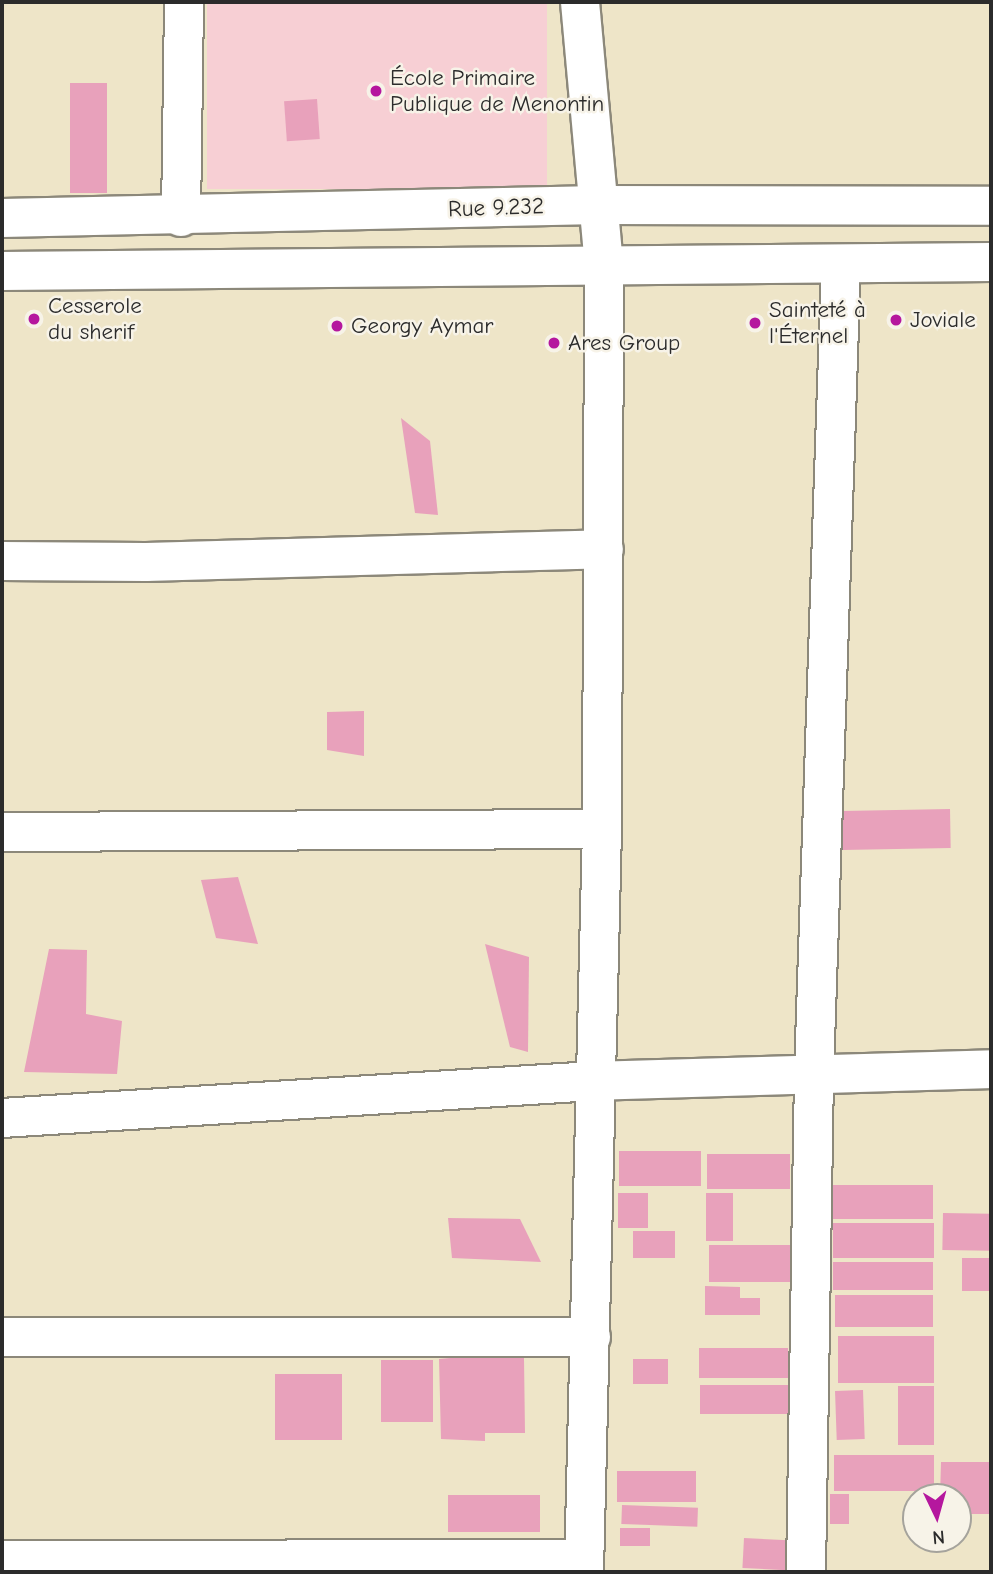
<!DOCTYPE html>
<meta charset="utf-8">
<style>
body{margin:0}
#map{position:relative;width:993px;height:1574px;overflow:hidden;background:#eee5c8;font-family:"Comic Neue",sans-serif}
div>[style]{position:absolute}
.built>*{inset:0;background:#f7cfd4;transform-origin:0 0}
.building>*{inset:0;background:#e8a1bb;transform-origin:0 0}
.roads{filter:drop-shadow(2px 0 #8c887a) drop-shadow(-2px 0 #8c887a) drop-shadow(0 2px #8c887a) drop-shadow(0 -2px #8c887a)}
.minor>*{height:38px;margin:-19px;padding:0 19px;transform-origin:19px;border-radius:19px;background:#fff}
.dots>*{width:19px;height:19px;translate:-50% -50%;box-sizing:border-box;border:4px solid #f7f3e8;border-radius:50%}
span{translate:-50% -50%;white-space:nowrap;text-align:center;line-height:1.15;-webkit-text-stroke:5px #f7f3e8;paint-order:stroke}
.poi-label{font-size:23px;color:#2b2b2b}
.left{translate:0 -50%;text-align:left}
.street-label{font-size:23px;color:#2b2b2b}
.frame{position:absolute;inset:0;border:4px solid #2b2b2b;pointer-events:none}
.north{position:absolute;left:902px;top:1483px;width:70px;height:70px;box-sizing:border-box;background:#f7f3e8;border:2px solid #a5a39c;border-radius:50%;rotate:175deg;font-size:19px;font-weight:700;line-height:28px;text-align:center;color:#2b2b2b}
.north::after{content:'';display:block;margin:auto;width:24px;height:32px;background:#b5179e;clip-path:polygon(50% 0,100% 100%,50% 72%,0 100%)}
</style>
<div id="map">
<div class="built">
<div style="left:207px;top:2px;width:340px;height:187px"></div>
</div>
<div class="building">
<div style="left:70px;top:83px;width:37px;height:110px"></div>
<div style="left:317px;top:99px;width:40px;height:33px;rotate:86deg"></div>
<div style="clip-path:polygon(401px 418px,430px 441px,438px 515px,415px 513px)"></div>
<div style="clip-path:polygon(364px 711px,364px 756px,327px 750px,327px 712px)"></div>
<div style="left:950px;top:809px;width:39px;height:108px;rotate:89deg"></div>
<div style="clip-path:polygon(238px 877px,258px 944px,216px 938px,201px 880px)"></div>
<div style="clip-path:polygon(485px 944px,529px 957px,528px 1052px,510px 1047px)"></div>
<div style="clip-path:polygon(49px 949px,87px 950px,86px 1014px,122px 1021px,117px 1074px,24px 1072px)"></div>
<div style="left:619px;top:1151px;width:82px;height:35px"></div>
<div style="left:707px;top:1154px;width:83px;height:35px"></div>
<div style="left:832px;top:1185px;width:101px;height:34px"></div>
<div style="left:618px;top:1193px;width:30px;height:35px"></div>
<div style="left:706px;top:1193px;width:27px;height:48px"></div>
<div style="left:943px;top:1213px;width:48px;height:37px;rotate:1deg"></div>
<div style="clip-path:polygon(448px 1218px,520px 1219px,541px 1262px,452px 1258px)"></div>
<div style="left:833px;top:1223px;width:101px;height:35px"></div>
<div style="left:633px;top:1231px;width:42px;height:27px"></div>
<div style="left:709px;top:1245px;width:82px;height:37px"></div>
<div style="left:962px;top:1258px;width:29px;height:33px"></div>
<div style="left:833px;top:1262px;width:100px;height:28px"></div>
<div style="clip-path:polygon(705px 1286px,740px 1287px,740px 1298px,760px 1298px,760px 1315px,705px 1315px)"></div>
<div style="left:835px;top:1295px;width:98px;height:32px"></div>
<div style="left:838px;top:1336px;width:96px;height:47px"></div>
<div style="left:699px;top:1348px;width:89px;height:30px"></div>
<div style="clip-path:polygon(484px 1355px,524px 1358px,525px 1433px,485px 1433px,485px 1441px,441px 1439px,439px 1359px)"></div>
<div style="left:633px;top:1359px;width:35px;height:25px"></div>
<div style="left:433px;top:1360px;width:62px;height:52px;rotate:90deg"></div>
<div style="left:275px;top:1374px;width:67px;height:66px"></div>
<div style="left:700px;top:1385px;width:91px;height:29px"></div>
<div style="left:898px;top:1386px;width:36px;height:59px"></div>
<div style="left:863px;top:1390px;width:49px;height:28px;rotate:88deg"></div>
<div style="left:834px;top:1455px;width:100px;height:36px"></div>
<div style="clip-path:polygon(941px 1462px,991px 1462px,991px 1514px,958px 1514px,958px 1497px,940px 1497px)"></div>
<div style="left:617px;top:1471px;width:79px;height:31px"></div>
<div style="left:830px;top:1494px;width:19px;height:30px"></div>
<div style="left:540px;top:1495px;width:37px;height:92px;rotate:90deg"></div>
<div style="left:622px;top:1505px;width:76px;height:19px;rotate:2deg"></div>
<div style="left:620px;top:1528px;width:30px;height:18px"></div>
<div style="left:744px;top:1538px;width:44px;height:30px;rotate:3deg"></div>
</div>
<div class="roads">
<div class="minor">
<div style="left:580px;top:2px;width:265px;rotate:84.8deg"></div>
<div style="left:604px;top:266px;width:563px;rotate:90.2deg"></div>
<div style="left:602px;top:829px;width:743px;rotate:91.39deg"></div>
<div style="left:181px;top:217px;width:215px;rotate:-89.2deg"></div>
<div style="left:2px;top:218px;width:597px;rotate:-1.25deg"></div>
<div style="left:599px;top:205px;width:392px;rotate:0.1deg"></div>
<div style="left:2px;top:271px;width:989px;rotate:-0.52deg"></div>
<div style="left:2px;top:561px;width:144px;rotate:0.4deg"></div>
<div style="left:146px;top:562px;width:458px;rotate:-1.6deg"></div>
<div style="left:2px;top:832px;width:600px;rotate:-0.29deg"></div>
<div style="left:2px;top:1118px;width:592px;rotate:-3.58deg"></div>
<div style="left:593px;top:1081px;width:398px;rotate:-1.7deg"></div>
<div style="left:2px;top:1337px;width:589px"></div>
<div style="left:2px;top:1560px;width:582px;rotate:-0.1deg"></div>
<div style="left:806px;top:1572px;width:500px;rotate:-89.08deg"></div>
<div style="left:814px;top:1072px;width:807px;rotate:-88.08deg"></div>
</div>
</div>
<div class="dots">
<div style="left:376px;top:91px;background:#b5179e"></div>
<div style="left:34px;top:319px;background:#b5179e"></div>
<div style="left:896px;top:320px;background:#b5179e"></div>
<div style="left:755px;top:323px;background:#b5179e"></div>
<div style="left:337px;top:326px;background:#b5179e"></div>
<div style="left:554px;top:343px;background:#b5179e"></div>
</div>
<div class="poi-label">
<span class="left" style="left:390px;top:91px">École Primaire<br>Publique de Menontin</span>
<span class="left" style="left:48px;top:319px">Cesserole<br>du sherif</span>
<span class="left" style="left:769px;top:323px">Sainteté à<br>l'Éternel</span>
<span class="left" style="left:910px;top:320px">Joviale</span>
<span class="left" style="left:351px;top:326px">Georgy Aymar</span>
<span class="left" style="left:568px;top:343px">Ares Group</span>
</div>
<div class="street-label">
<span style="left:496px;top:208px;rotate:-2deg">Rue 9.232</span>
</div>
<div class="frame"></div>
<div class="north">N</div>
</div>
